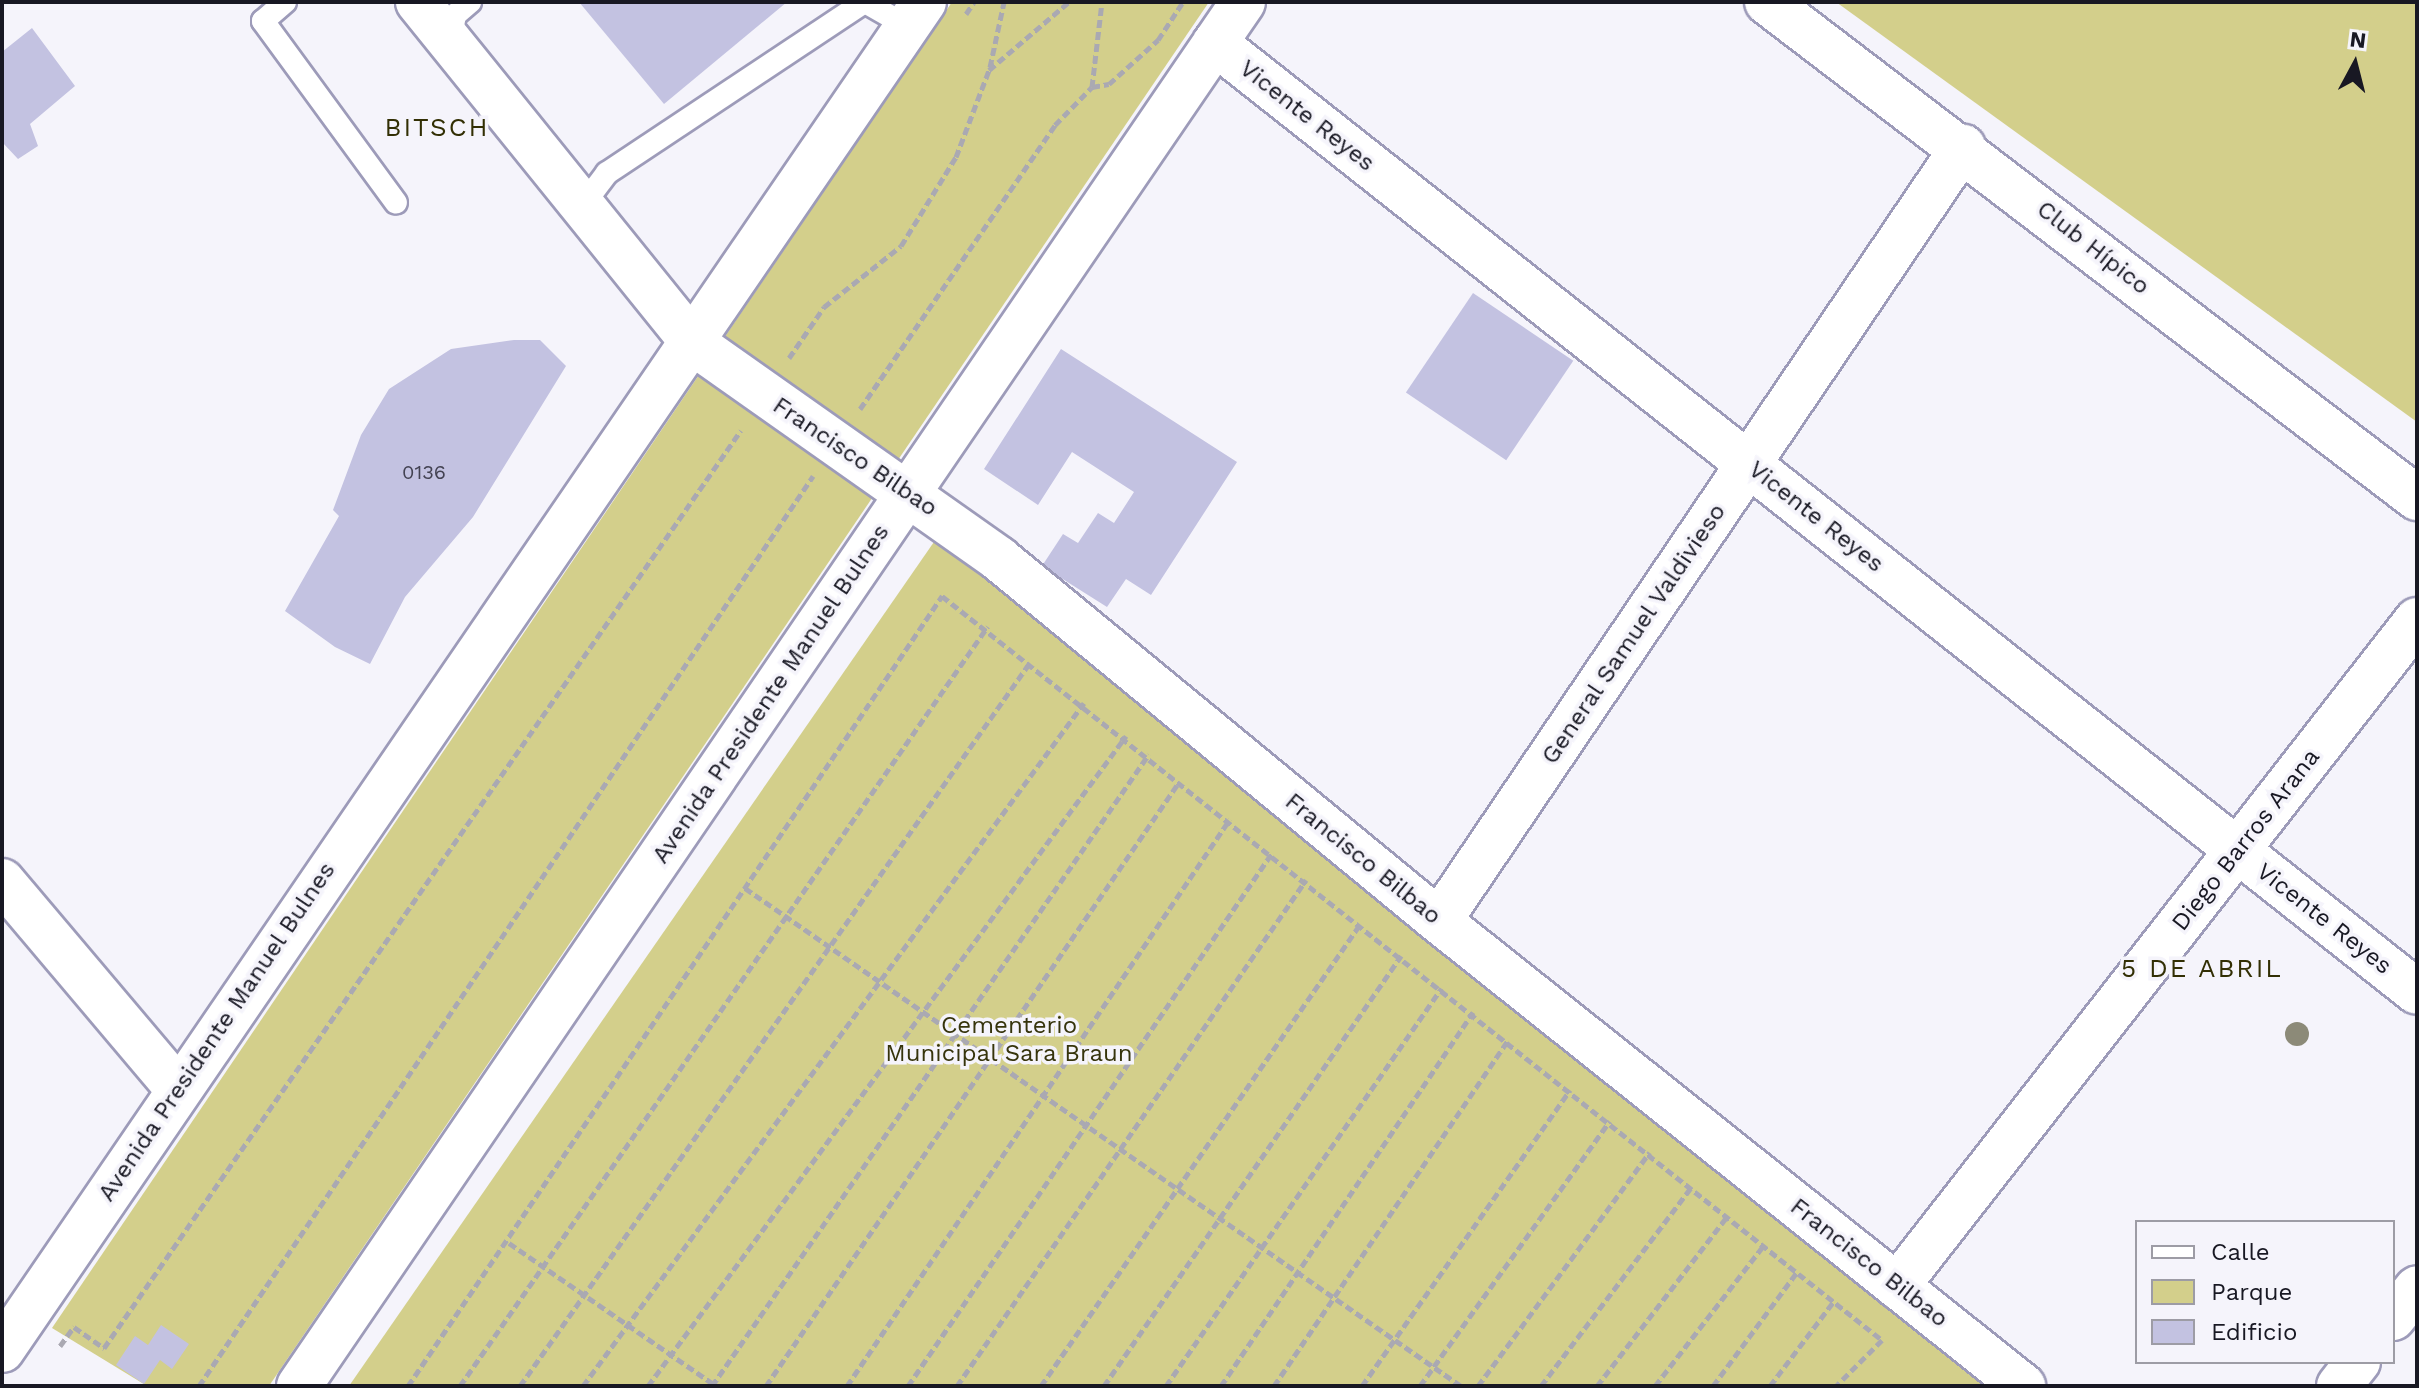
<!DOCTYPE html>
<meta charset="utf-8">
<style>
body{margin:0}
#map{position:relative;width:2419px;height:1388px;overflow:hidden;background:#f5f4fb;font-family:"Work Sans",sans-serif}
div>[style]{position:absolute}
.green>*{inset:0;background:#d3cf8b}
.building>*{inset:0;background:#c3c2e1;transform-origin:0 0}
.path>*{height:5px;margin-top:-2.5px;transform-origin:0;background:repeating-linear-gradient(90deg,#aaa9b2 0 8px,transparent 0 12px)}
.roads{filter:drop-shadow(2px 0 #9d9bb9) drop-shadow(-2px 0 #9d9bb9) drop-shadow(0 2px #9d9bb9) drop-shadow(0 -2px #9d9bb9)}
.service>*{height:22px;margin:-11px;padding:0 11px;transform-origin:11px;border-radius:11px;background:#fff}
.minor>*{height:44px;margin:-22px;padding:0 22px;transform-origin:22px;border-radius:22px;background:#fff}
.tertiary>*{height:44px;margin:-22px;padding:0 22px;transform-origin:22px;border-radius:22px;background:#fff}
.primary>*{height:44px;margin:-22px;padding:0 22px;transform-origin:22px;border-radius:22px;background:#fff}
.trees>*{width:24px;height:24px;margin:-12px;border-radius:50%;background:#8c8a78}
span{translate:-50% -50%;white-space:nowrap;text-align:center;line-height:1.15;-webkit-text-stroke:7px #f5f4fb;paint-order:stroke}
.number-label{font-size:20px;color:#434252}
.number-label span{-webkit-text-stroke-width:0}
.street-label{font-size:24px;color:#181823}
.park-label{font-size:24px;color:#36340c}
.neighbourhood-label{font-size:26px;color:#322f04;letter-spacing:2px}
.frame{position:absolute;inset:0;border:4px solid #181823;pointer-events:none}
.legend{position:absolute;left:2135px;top:1220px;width:260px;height:144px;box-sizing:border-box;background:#f5f4fb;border:2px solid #9d9ca5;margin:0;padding:10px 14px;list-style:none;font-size:24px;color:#181823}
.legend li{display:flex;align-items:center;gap:16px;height:40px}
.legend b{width:40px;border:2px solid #9d9ca5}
.north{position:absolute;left:2315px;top:24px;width:80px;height:80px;-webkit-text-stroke:6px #f5f4fb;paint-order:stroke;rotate:7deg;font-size:22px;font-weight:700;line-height:32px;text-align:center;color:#181823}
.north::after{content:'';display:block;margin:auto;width:28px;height:36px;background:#181823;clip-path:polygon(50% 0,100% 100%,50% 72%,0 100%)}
</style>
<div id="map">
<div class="green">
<div style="clip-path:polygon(952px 2px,1209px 2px,269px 1386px,147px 1386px,52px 1328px)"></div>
<div style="clip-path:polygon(1836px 2px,2417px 2px,2417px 422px)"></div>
<div style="clip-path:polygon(936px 539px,1954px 1349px,2000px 1386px,349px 1386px)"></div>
</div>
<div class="building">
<div style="clip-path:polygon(579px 2px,787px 2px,664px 104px)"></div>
<div style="clip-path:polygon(32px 28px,75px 86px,30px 124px,38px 146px,18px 159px,2px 142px,2px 52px)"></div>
<div style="left:1473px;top:293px;width:121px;height:120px;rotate:34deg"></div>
<div style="clip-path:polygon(514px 340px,540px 340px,566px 366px,473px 517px,405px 597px,370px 664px,335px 647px,285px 611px,339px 516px,333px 510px,361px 435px,389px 389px,451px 349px)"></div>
<div style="clip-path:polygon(1061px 349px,1237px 462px,1151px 595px,1126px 579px,1107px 607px,1042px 566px,1063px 534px,1078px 543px,1098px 513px,1114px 523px,1134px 492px,1072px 452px,1038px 505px,984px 469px)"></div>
<div style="clip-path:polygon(161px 1325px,189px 1344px,172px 1369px,160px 1360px,144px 1384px,116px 1365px,135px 1336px,148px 1345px)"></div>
</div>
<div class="path">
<div style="left:966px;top:14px;width:14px;rotate:-56deg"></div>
<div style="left:990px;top:67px;width:66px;rotate:-77.8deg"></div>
<div style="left:1092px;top:87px;width:17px;rotate:-10deg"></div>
<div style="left:1109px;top:84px;width:66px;rotate:-41.9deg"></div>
<div style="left:1158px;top:40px;width:45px;rotate:-56.7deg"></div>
<div style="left:789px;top:358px;width:62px;rotate:-55.5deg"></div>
<div style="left:824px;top:307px;width:98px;rotate:-38.4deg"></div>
<div style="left:901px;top:246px;width:105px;rotate:-58.3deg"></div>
<div style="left:956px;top:157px;width:93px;rotate:-69.2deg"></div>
<div style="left:989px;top:70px;width:105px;rotate:-40.4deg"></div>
<div style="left:860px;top:409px;width:345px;rotate:-55.5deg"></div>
<div style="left:1055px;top:125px;width:53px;rotate:-45.8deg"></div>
<div style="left:1092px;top:87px;width:86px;rotate:-83.3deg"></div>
<div style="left:745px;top:888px;width:872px;rotate:34.82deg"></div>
<div style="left:509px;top:1243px;width:252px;rotate:34.6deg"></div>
<div style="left:60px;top:1346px;width:24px;rotate:-54deg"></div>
<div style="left:74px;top:1327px;width:37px;rotate:35deg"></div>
<div style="left:104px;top:1348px;width:1117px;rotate:-55.24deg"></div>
<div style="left:199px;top:1386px;width:1098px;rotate:-55.99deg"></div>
<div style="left:408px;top:1386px;width:954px;rotate:-55.94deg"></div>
<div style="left:942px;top:596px;width:1199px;rotate:38.36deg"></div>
<div style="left:1882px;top:1340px;width:65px;rotate:135deg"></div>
<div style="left:460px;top:1386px;width:925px;rotate:-55.21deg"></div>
<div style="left:520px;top:1386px;width:887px;rotate:-54.82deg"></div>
<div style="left:583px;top:1386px;width:847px;rotate:-53.74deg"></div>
<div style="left:648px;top:1386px;width:807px;rotate:-53.67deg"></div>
<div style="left:712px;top:1386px;width:768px;rotate:-55.34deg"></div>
<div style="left:766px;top:1386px;width:728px;rotate:-55.63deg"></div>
<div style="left:847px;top:1386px;width:684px;rotate:-55.96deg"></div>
<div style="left:908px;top:1386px;width:645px;rotate:-55.67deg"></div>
<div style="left:957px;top:1386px;width:615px;rotate:-55.41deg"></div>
<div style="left:1041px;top:1386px;width:563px;rotate:-55.35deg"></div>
<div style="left:1104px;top:1386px;width:523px;rotate:-55.37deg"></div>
<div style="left:1166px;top:1386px;width:484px;rotate:-55.3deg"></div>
<div style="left:1221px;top:1386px;width:451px;rotate:-56deg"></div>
<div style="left:1274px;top:1386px;width:417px;rotate:-55.9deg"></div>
<div style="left:1362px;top:1386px;width:362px;rotate:-54.9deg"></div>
<div style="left:1420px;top:1386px;width:326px;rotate:-54.4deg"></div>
<div style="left:1478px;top:1386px;width:290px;rotate:-53.7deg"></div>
<div style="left:1541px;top:1386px;width:251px;rotate:-52.9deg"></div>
<div style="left:1597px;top:1386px;width:215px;rotate:-52.5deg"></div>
<div style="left:1655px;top:1386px;width:178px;rotate:-52.3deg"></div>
<div style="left:1713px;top:1386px;width:142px;rotate:-53.6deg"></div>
<div style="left:1770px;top:1386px;width:106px;rotate:-53deg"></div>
</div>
<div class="roads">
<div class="service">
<div style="left:285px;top:2px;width:29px;rotate:139deg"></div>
<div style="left:263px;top:21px;width:225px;rotate:53.8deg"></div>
<div style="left:865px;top:2px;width:48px;rotate:29.7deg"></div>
<div style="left:450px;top:41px;width:26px;rotate:-79deg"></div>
<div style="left:455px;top:15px;width:20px;rotate:-41deg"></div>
<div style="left:582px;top:206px;width:41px;rotate:-52.9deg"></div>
<div style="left:607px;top:173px;width:309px;rotate:-33.6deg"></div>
</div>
<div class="minor">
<div style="left:1215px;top:43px;width:1531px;rotate:38.29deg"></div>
<div style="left:693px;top:343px;width:375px;rotate:35.2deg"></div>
<div style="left:999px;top:559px;width:570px;rotate:39.45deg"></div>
<div style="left:1439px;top:921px;width:747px;rotate:38.53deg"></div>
<div style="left:2px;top:881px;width:271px;rotate:49.8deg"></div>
<div style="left:1439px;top:921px;width:935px;rotate:-55.9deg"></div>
<div style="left:1897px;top:1286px;width:845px;rotate:-52.02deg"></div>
<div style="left:2393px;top:1318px;width:38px;rotate:-51deg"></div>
<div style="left:2339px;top:1386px;width:31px;rotate:-52deg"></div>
</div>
<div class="tertiary">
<div style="left:418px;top:2px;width:438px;rotate:51.1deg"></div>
<div style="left:1767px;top:2px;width:818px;rotate:37.35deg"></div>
</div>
<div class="primary">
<div style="left:2px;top:1350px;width:1633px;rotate:-55.63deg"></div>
<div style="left:299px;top:1386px;width:1675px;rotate:-55.7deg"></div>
</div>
</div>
<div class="trees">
<div style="left:2297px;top:1034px"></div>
</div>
<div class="number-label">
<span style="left:424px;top:472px">0136</span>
</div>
<div class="street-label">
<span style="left:1307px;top:116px;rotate:38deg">Vicente Reyes</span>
<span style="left:2093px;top:248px;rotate:38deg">Club Hípico</span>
<span style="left:855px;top:457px;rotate:34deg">Francisco Bilbao</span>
<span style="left:1816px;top:517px;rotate:38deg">Vicente Reyes</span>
<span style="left:1634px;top:634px;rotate:-56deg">General Samuel Valdivieso</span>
<span style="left:771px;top:694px;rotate:-56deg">Avenida Presidente Manuel Bulnes</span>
<span style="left:2246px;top:840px;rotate:-52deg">Diego Barros Arana</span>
<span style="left:1363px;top:859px;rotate:39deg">Francisco Bilbao</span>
<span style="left:2324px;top:919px;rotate:38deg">Vicente Reyes</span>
<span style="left:217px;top:1032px;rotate:-56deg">Avenida Presidente Manuel Bulnes</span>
<span style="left:1869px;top:1263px;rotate:38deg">Francisco Bilbao</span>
</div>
<div class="park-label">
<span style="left:1009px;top:1040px">Cementerio<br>Municipal Sara Braun</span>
</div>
<div class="neighbourhood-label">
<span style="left:437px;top:128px">BITSCH</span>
<span style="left:2202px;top:969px">5 DE ABRIL</span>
</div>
<div class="frame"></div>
<ul class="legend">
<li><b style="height:10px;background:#fff"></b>Calle</li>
<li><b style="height:22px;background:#d3cf8b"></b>Parque</li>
<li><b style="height:22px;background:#c3c2e1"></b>Edificio</li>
</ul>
<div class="north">N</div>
</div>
